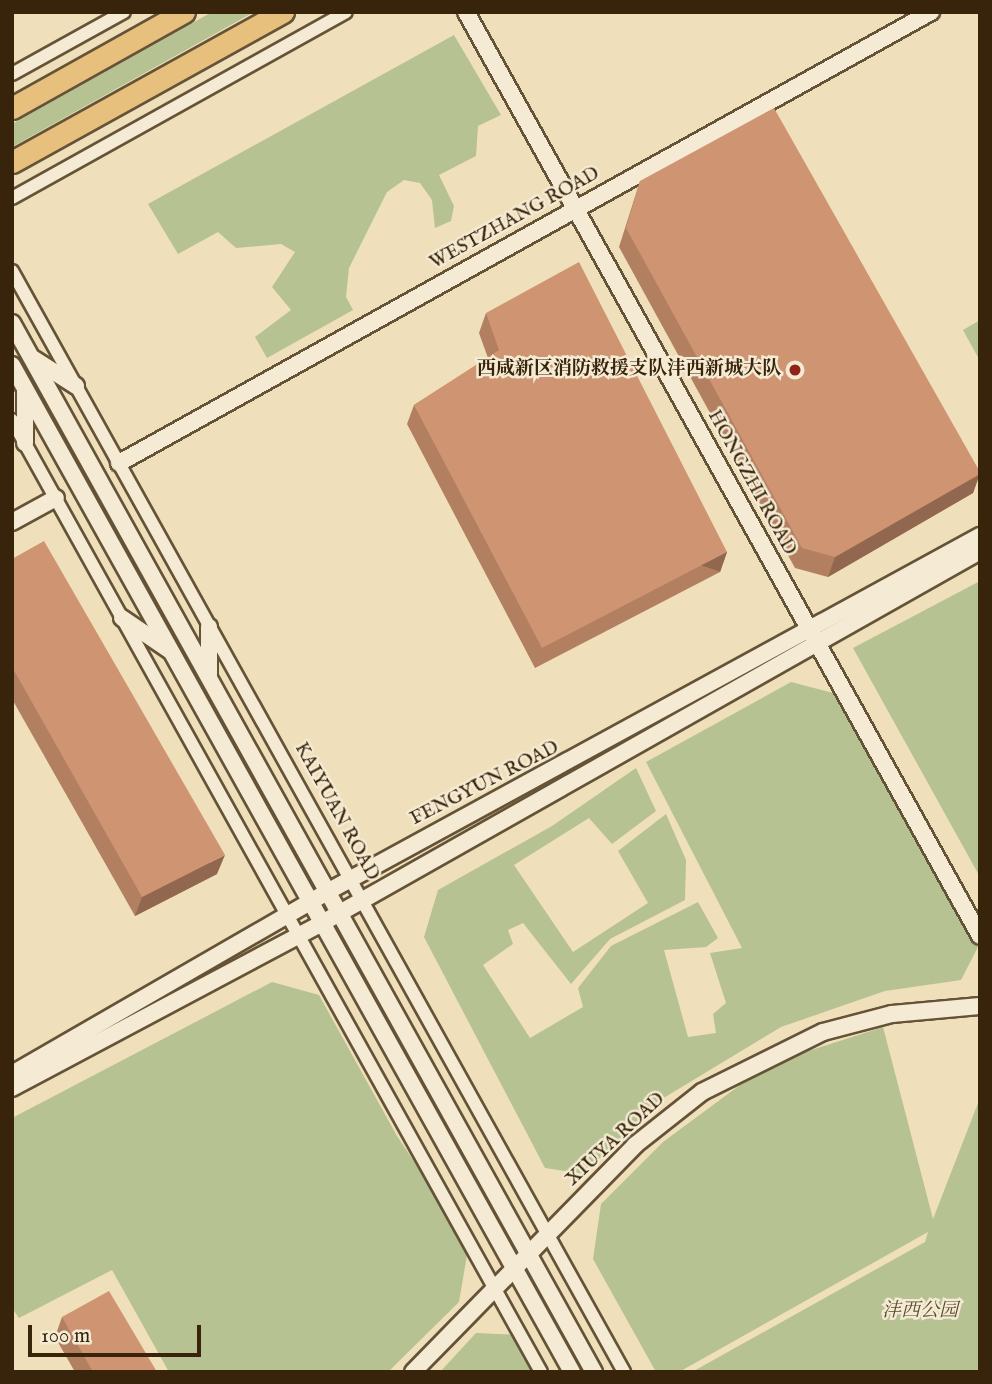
<!DOCTYPE html>
<meta charset="utf-8">
<style>
body{margin:0}
#map{position:relative;width:992px;height:1384px;overflow:hidden;background:#efdfbb;font-family:"IM FELL English","Noto Serif SC",serif}
div>[style]{position:absolute}
.green>*{inset:0;background:#b7c292}
.roads{filter:drop-shadow(2px 0 #655337) drop-shadow(-2px 0 #655337) drop-shadow(0 2px #655337) drop-shadow(0 -2px #655337)}
.minor>*{height:12px;margin:-6px;padding:0 6px;transform-origin:6px;border-radius:6px;background:#f5ead3}
.tertiary>*{height:16px;margin:-8px;padding:0 8px;transform-origin:8px;border-radius:8px;background:#f5ead3}
.primary>*{height:21px;margin:-10.5px;padding:0 10.5px;transform-origin:10.5px;border-radius:10.5px;background:#e8c07e}
.wall>*{inset:0;background:#b27f61}
.shaded-wall>*{inset:0;background:#91684f;transform-origin:0 0}
.building>*{inset:0;background:#cf9471}
.dots>*{width:19px;height:19px;translate:-50% -50%;box-sizing:border-box;border:4px solid #f5ead3;border-radius:50%}
span{translate:-50% -50%;white-space:nowrap;text-align:center;line-height:1.15;-webkit-text-stroke:5px #f5ead3;paint-order:stroke}
.street-label{font-size:19px;color:#37240b}
.poi-label{font-size:19px;color:#37240b;font-weight:700}
.right{translate:-100% -50%;text-align:right}
.park-label{font-size:19px;color:#574c2d;font-style:italic}
.frame{position:absolute;inset:0;border:14px solid #37240b;pointer-events:none}
.scale{position:absolute;left:28px;top:1325px;width:173px;height:32px;box-sizing:border-box;border:4px solid #37240b;border-top:0;padding-left:9px;font-size:21px;line-height:24px;white-space:nowrap;color:#37240b;-webkit-text-stroke:5px #f5ead3;paint-order:stroke}
</style>
<div id="map">
<div class="green">
<div style="clip-path:polygon(212px 12px,254px 12px,12px 147px,12px 124px)"></div>
<div style="clip-path:polygon(454px 35px,501px 115px,478px 126px,476px 156px,439px 175px,454px 206px,451px 221px,435px 228px,432px 200px,420px 183px,404px 180px,387px 192px,349px 268px,346px 297px,353px 310px,267px 358px,255px 337px,291px 310px,272px 287px,295px 252px,281px 244px,236px 248px,218px 232px,178px 254px,148px 204px)"></div>
<div style="clip-path:polygon(980px 320px,980px 361px,963px 330px)"></div>
<div style="clip-path:polygon(980px 581px,980px 877px,853px 648px)"></div>
<div style="clip-path:polygon(791px 682px,841px 695px,979px 945px,961px 980px,885px 991px,781px 1027px,657px 1102px,584px 1174px,545px 1168px,424px 937px,438px 890px,552px 826px,636px 768px,656px 811px,612px 844px,589px 818px,514px 865px,573px 952px,648px 903px,618px 851px,666px 814px,686px 860px,685px 900px,610px 939px,571px 984px,523px 923px,508px 930px,513px 944px,483px 965px,530px 1038px,583px 1007px,578px 988px,611px 946px,698px 902px,718px 938px,706px 947px,664px 950px,688px 1037px,716px 1033px,713px 1014px,726px 1003px,710px 953px,742px 948px,646px 762px)"></div>
<div style="clip-path:polygon(272px 982px,319px 995px,397px 1136px,469px 1243px,459px 1302px,388px 1372px,169px 1372px,112px 1270px,19px 1318px,12px 1308px,12px 1118px)"></div>
<div style="clip-path:polygon(883px 1027px,933px 1219px,980px 1098px,980px 1372px,692px 1372px,925px 1242px,928px 1232px,679px 1372px,656px 1372px,593px 1259px,601px 1204px,663px 1142px,740px 1085px,799px 1054px)"></div>
<div style="clip-path:polygon(476px 1333px,519px 1335px,539px 1372px,440px 1372px)"></div>
</div>
<div class="roads">
<div class="minor">
<div style="left:12px;top:74px;width:128px;rotate:-29deg"></div>
<div style="left:12px;top:198px;width:382px;rotate:-29.1deg"></div>
<div style="left:12px;top:271px;width:1260px;rotate:60.93deg"></div>
<div style="left:12px;top:420px;width:1089px;rotate:60.94deg"></div>
</div>
<div class="tertiary">
<div style="left:466px;top:12px;width:1057px;rotate:60.91deg"></div>
<div style="left:12px;top:323px;width:1200px;rotate:60.98deg"></div>
<div style="left:34px;top:359px;width:50px;rotate:32.7deg"></div>
<div style="left:12px;top:365px;width:1152px;rotate:60.92deg"></div>
<div style="left:25px;top:443px;width:53px;rotate:-90deg"></div>
<div style="left:119px;top:463px;width:929px;rotate:-29.05deg"></div>
<div style="left:12px;top:522px;width:50px;rotate:-28.6deg"></div>
<div style="left:122px;top:618px;width:57px;rotate:34.2deg"></div>
<div style="left:209px;top:675px;width:48px;rotate:-90deg"></div>
<div style="left:12px;top:1074px;width:364px;rotate:-30deg"></div>
<div style="left:327px;top:892px;width:744px;rotate:-28.6deg"></div>
<div style="left:12px;top:1088px;width:351px;rotate:-28deg"></div>
<div style="left:322px;top:923px;width:756px;rotate:-29.48deg"></div>
<div style="left:413px;top:1372px;width:318px;rotate:-45.6deg"></div>
<div style="left:635px;top:1145px;width:85px;rotate:-38.3deg"></div>
<div style="left:702px;top:1092px;width:135px;rotate:-26.4deg"></div>
<div style="left:823px;top:1032px;width:71px;rotate:-14.6deg"></div>
<div style="left:892px;top:1014px;width:88px;rotate:-5.2deg"></div>
</div>
<div class="primary">
<div style="left:12px;top:108px;width:197px;rotate:-29.2deg"></div>
<div style="left:12px;top:162px;width:310px;rotate:-29deg"></div>
</div>
</div>
<div class="wall">
<div style="clip-path:polygon(640px 181px,980px 472px,973px 493px,828px 577px,795px 568px,619px 247px)"></div>
<div style="clip-path:polygon(486px 313px,727px 552px,720px 572px,535px 668px,407px 424px,414px 405px,488px 358px,479px 333px)"></div>
<div style="clip-path:polygon(12px 559px,217px 874px,135px 916px,12px 699px)"></div>
<div style="clip-path:polygon(62px 1317px,157px 1372px,75px 1372px,55px 1337px)"></div>
</div>
<div class="shaded-wall">
<div style="clip-path:polygon(980px 474px,973px 493px,828px 577px,835px 557px)"></div>
<div style="left:727px;top:552px;width:21px;height:208px;rotate:109deg"></div>
<div style="clip-path:polygon(225px 855px,217px 874px,135px 916px,142px 897px)"></div>
</div>
<div class="building">
<div style="clip-path:polygon(774px 108px,980px 472px,980px 474px,835px 557px,802px 548px,626px 228px,640px 181px)"></div>
<div style="clip-path:polygon(579px 262px,727px 552px,542px 648px,414px 405px,499px 350px,486px 313px)"></div>
<div style="clip-path:polygon(44px 541px,225px 855px,142px 897px,12px 667px,12px 559px)"></div>
<div style="clip-path:polygon(109px 1291px,157px 1372px,93px 1372px,62px 1317px)"></div>
</div>
<div class="dots">
<div style="left:795px;top:370px;background:#8f2418"></div>
</div>
<div class="street-label">
<span style="left:515px;top:219px;rotate:-29deg">WESTZHANG ROAD</span>
<span style="left:751px;top:483px;rotate:61deg">HONGZHI ROAD</span>
<span style="left:485px;top:784px;rotate:-27deg">FENGYUN ROAD</span>
<span style="left:336px;top:812px;rotate:61deg">KAIYUAN ROAD</span>
<span style="left:616px;top:1140px;rotate:-43deg">XIUYA ROAD</span>
</div>
<div class="poi-label">
<span class="right" style="left:781px;top:370px">西咸新区消防救援支队沣西新城大队</span>
</div>
<div class="park-label">
<span style="left:920px;top:1312px">沣西公园</span>
</div>
<div class="frame"></div>
<div class="scale">100 m</div>
</div>
